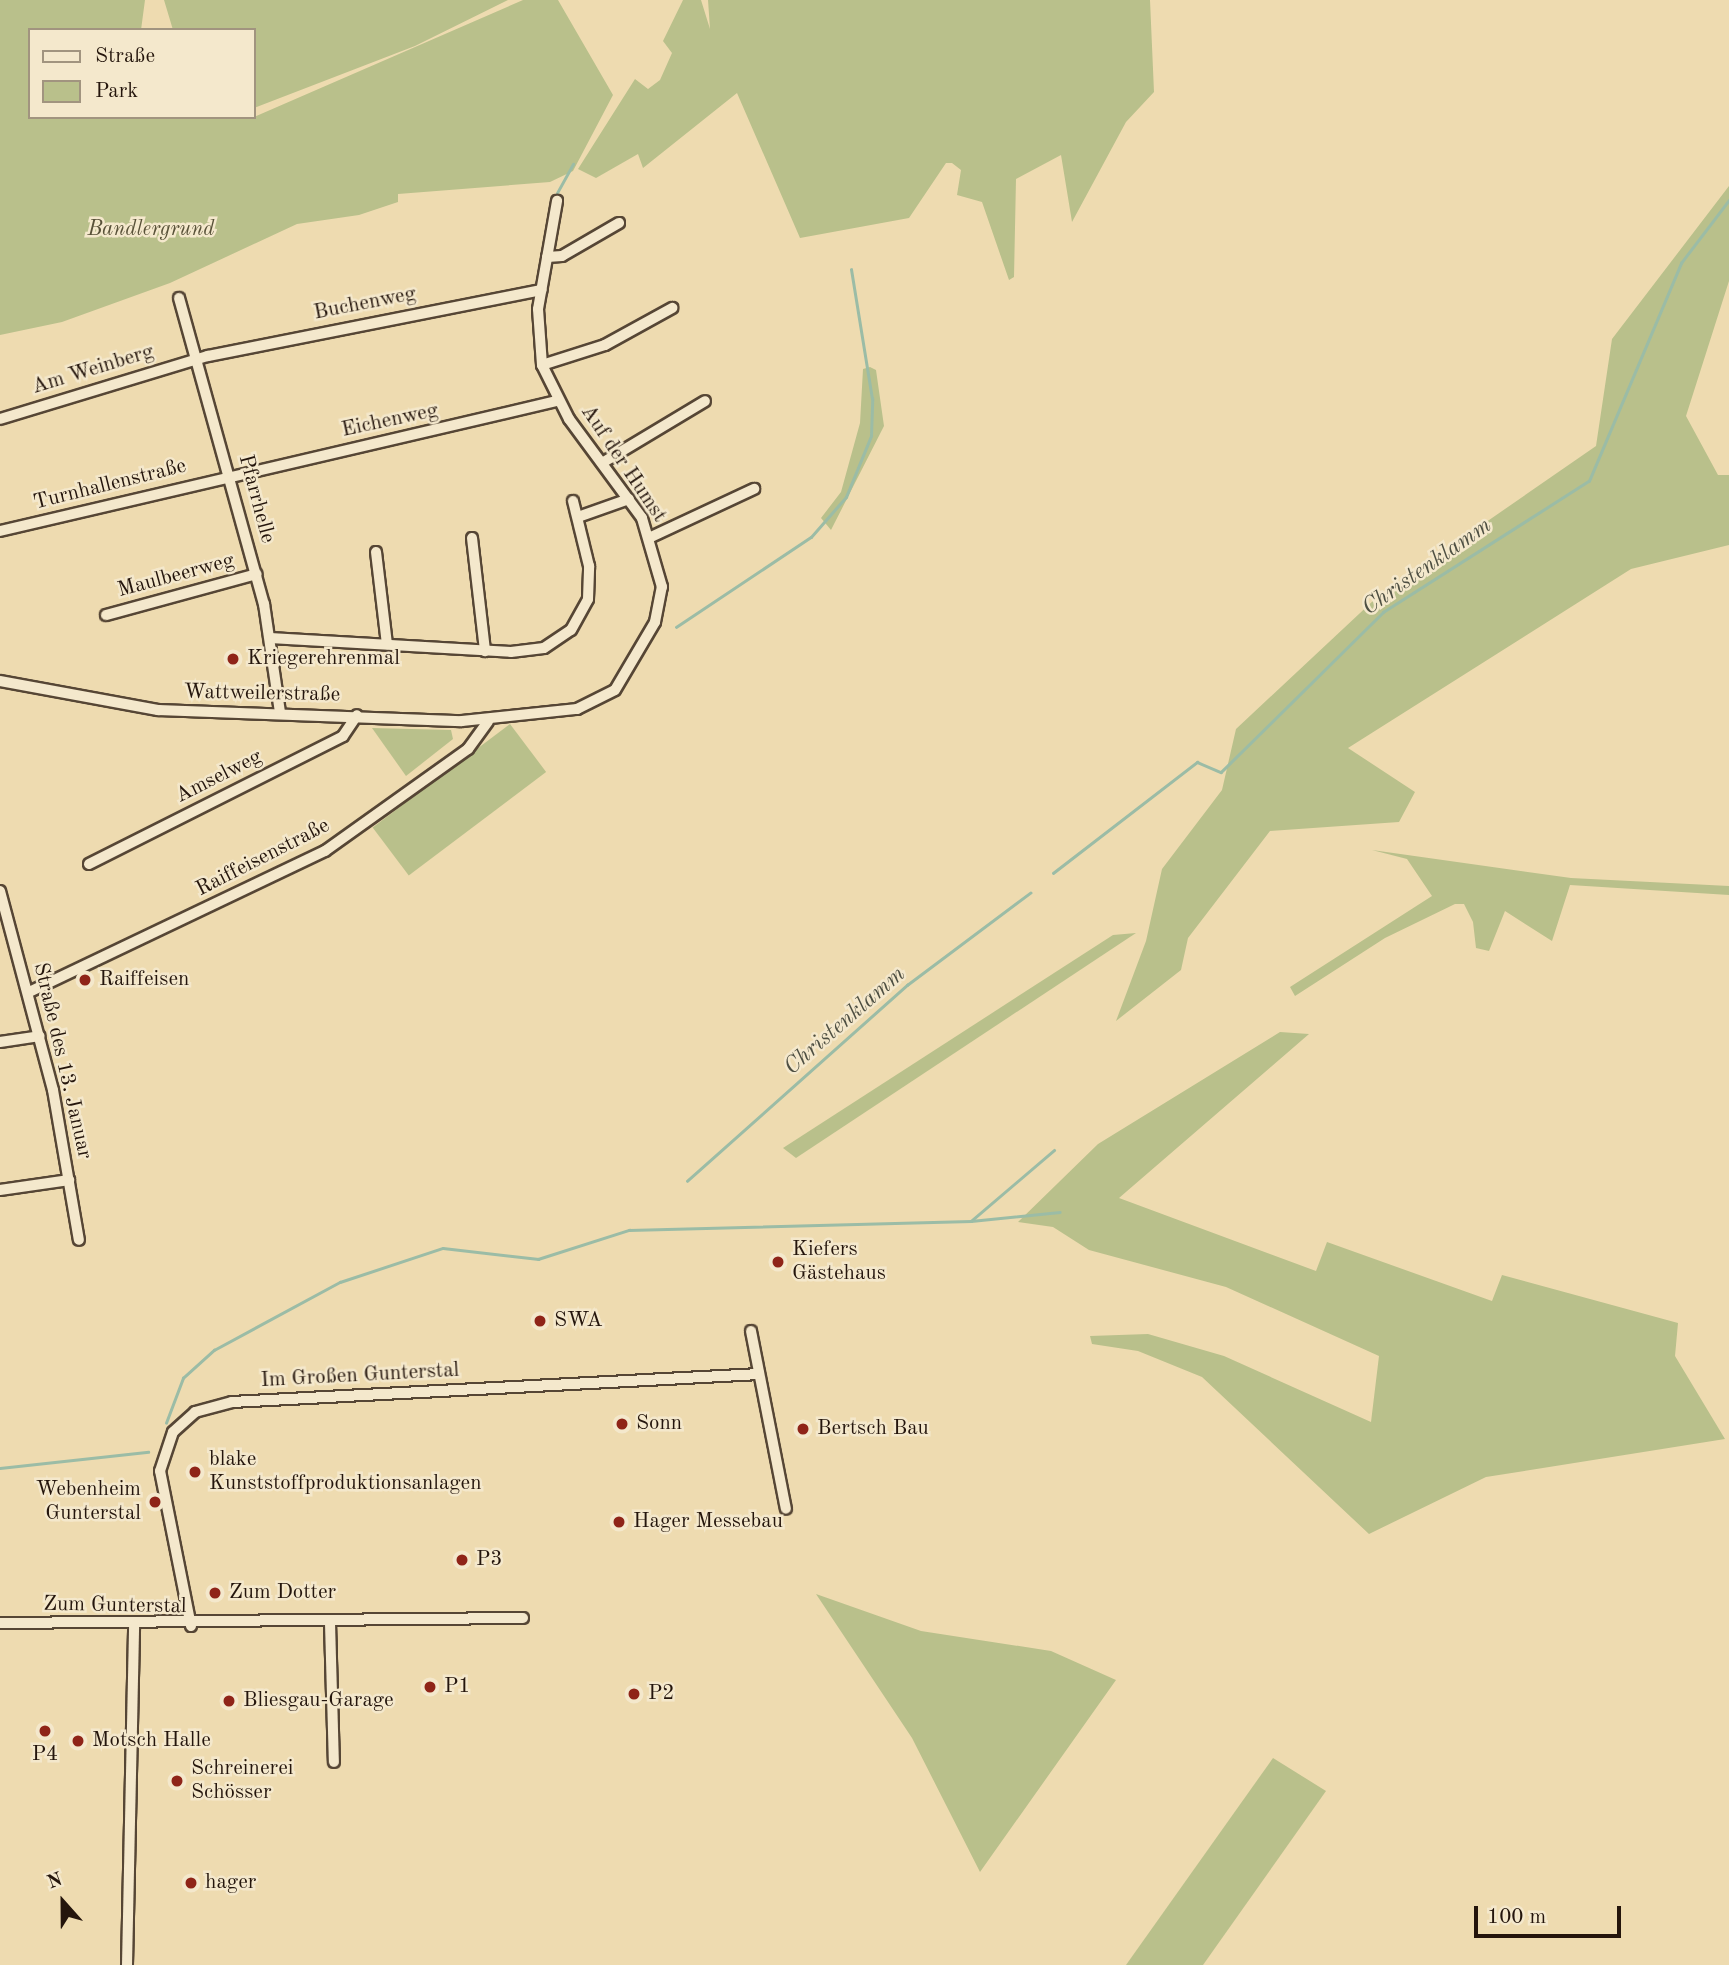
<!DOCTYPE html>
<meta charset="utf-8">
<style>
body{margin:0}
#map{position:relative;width:1729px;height:1965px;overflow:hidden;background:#eedbb0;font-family:"Old Standard TT",serif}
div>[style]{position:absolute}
.green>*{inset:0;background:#b9c08b;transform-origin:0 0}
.stream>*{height:2.5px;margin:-1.25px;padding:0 1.25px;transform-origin:1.25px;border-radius:1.25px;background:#9bbca6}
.roads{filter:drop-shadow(2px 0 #564635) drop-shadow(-2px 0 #564635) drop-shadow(0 2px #564635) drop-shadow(0 -2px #564635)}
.minor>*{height:10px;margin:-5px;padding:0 5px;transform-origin:5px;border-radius:5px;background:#f4e8cc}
.dots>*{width:19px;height:19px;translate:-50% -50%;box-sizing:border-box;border:4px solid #f4e8cc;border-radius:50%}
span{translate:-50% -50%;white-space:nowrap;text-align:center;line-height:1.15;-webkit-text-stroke:5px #f4e8cc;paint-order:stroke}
.park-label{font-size:21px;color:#585138;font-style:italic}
.street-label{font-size:21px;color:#24150c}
.poi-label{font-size:21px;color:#24150c}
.left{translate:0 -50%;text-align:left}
.right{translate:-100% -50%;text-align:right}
.water-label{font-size:23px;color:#4e4f42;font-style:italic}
.legend{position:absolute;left:28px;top:28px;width:228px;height:91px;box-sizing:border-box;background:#f4e8cc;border:2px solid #a1947f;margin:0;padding:9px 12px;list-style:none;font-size:21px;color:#24150c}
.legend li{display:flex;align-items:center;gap:14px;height:35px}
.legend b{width:35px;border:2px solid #a1947f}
.north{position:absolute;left:28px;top:1867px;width:70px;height:70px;-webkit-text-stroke:5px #f4e8cc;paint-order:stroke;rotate:339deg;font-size:19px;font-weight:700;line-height:28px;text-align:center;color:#24150c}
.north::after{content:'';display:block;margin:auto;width:24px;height:32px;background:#24150c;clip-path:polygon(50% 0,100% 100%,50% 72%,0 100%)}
.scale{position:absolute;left:1474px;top:1906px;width:147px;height:32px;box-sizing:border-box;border:4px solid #24150c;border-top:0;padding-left:9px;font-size:21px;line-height:24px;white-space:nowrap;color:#24150c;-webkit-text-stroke:5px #f4e8cc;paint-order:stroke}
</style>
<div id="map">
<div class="green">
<div style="clip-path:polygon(0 0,145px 0,141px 30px,30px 30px,30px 117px,254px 117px,523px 0,558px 0,613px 95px,573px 171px,550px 182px,398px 194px,398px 202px,359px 215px,297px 224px,170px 283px,62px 322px,0 335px)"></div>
<div style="clip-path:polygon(164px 0,508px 0,415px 46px,254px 108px,254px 30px,173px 30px)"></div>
<div style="clip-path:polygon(683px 0,701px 0,710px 29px,708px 0,1150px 0,1154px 92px,1126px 122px,1072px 222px,1061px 155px,1016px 179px,1014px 277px,1009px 280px,982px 202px,957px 195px,961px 170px,952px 163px,946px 163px,909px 218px,800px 238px,737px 93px,643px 168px,638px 154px,596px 178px,578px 169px,635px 79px,648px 89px,660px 80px,672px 53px,663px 41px)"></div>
<div style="clip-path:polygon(1729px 186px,1729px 281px,1686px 416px,1718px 475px,1729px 475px,1729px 545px,1631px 569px,1348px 748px,1415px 792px,1399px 822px,1270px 831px,1188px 938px,1181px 970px,1116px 1021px,1146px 941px,1162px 869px,1222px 790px,1236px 729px,1375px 599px,1596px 446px,1612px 339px)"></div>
<div style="clip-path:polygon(870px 367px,876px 370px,884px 426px,831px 530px,821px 518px,841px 492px,860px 423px,863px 369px)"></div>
<div style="left:510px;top:724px;width:60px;height:172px;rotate:53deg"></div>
<div style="clip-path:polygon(372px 728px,451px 730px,453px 739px,406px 776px)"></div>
<div style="clip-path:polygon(1372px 850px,1571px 878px,1729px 886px,1729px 895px,1570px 885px,1552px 941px,1505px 911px,1489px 951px,1476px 948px,1473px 922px,1464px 904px,1455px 904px,1385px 938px,1295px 996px,1290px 987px,1432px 896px,1407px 859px)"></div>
<div style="clip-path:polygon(1136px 933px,796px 1158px,783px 1148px,1113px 935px)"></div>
<div style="clip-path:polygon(1280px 1032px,1309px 1034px,1119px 1198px,1316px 1271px,1327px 1242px,1492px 1301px,1502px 1275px,1678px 1323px,1675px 1356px,1725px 1439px,1486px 1477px,1369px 1534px,1202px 1377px,1138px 1351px,1092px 1344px,1090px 1336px,1148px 1334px,1224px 1356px,1371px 1422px,1379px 1356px,1226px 1287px,1089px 1250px,1053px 1227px,1018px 1222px,1098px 1144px)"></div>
<div style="clip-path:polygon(816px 1594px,921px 1631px,1051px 1651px,1116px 1680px,980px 1872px,912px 1738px)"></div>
<div style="clip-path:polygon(1273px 1758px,1326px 1791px,1203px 1965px,1126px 1965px)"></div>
</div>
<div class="stream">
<div style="left:557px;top:193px;width:33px;rotate:-61deg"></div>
<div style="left:676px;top:627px;width:162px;rotate:-33.7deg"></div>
<div style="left:811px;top:537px;width:53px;rotate:-48.8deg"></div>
<div style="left:846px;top:497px;width:66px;rotate:-67.7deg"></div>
<div style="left:871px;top:436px;width:37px;rotate:-88deg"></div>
<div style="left:872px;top:399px;width:131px;rotate:-99.2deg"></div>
<div style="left:1053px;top:873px;width:182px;rotate:-37.6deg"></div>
<div style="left:1197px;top:762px;width:26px;rotate:23deg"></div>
<div style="left:1221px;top:772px;width:228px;rotate:-44.6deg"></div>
<div style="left:1383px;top:612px;width:244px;rotate:-32.5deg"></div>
<div style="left:1589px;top:481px;width:237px;rotate:-67.1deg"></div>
<div style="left:1681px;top:263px;width:79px;rotate:-52.7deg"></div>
<div style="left:687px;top:1181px;width:295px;rotate:-41.7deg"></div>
<div style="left:907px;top:985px;width:154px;rotate:-36.8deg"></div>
<div style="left:971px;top:1221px;width:109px;rotate:-40.5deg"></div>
<div style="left:166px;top:1423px;width:48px;rotate:-69.3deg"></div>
<div style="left:183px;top:1378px;width:42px;rotate:-42.1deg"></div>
<div style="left:214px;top:1350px;width:143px;rotate:-28.4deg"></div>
<div style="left:340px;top:1282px;width:108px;rotate:-18.3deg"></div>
<div style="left:443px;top:1248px;width:96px;rotate:6.6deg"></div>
<div style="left:538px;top:1259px;width:96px;rotate:-17.7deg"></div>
<div style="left:629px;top:1230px;width:342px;rotate:-1.5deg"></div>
<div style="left:971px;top:1221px;width:89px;rotate:-5.8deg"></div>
<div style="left:0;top:1468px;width:149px;rotate:-6.2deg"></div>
</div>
<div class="roads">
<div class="minor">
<div style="left:547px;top:257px;width:15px;rotate:-4deg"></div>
<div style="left:562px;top:256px;width:66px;rotate:-30.1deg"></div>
<div style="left:179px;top:298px;width:318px;rotate:74.5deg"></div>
<div style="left:264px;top:604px;width:110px;rotate:81.6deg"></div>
<div style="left:542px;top:365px;width:66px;rotate:-17.6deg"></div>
<div style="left:605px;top:345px;width:77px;rotate:-28.9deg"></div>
<div style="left:0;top:419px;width:217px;rotate:-16.9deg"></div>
<div style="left:208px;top:356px;width:340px;rotate:-11.2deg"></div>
<div style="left:602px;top:463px;width:120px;rotate:-31deg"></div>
<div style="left:578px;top:517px;width:54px;rotate:-19.4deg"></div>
<div style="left:0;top:531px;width:572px;rotate:-13.14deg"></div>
<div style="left:651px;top:537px;width:114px;rotate:-25deg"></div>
<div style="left:472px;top:538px;width:114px;rotate:83.4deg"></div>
<div style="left:376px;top:552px;width:93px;rotate:83.2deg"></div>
<div style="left:106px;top:615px;width:156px;rotate:-15.2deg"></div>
<div style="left:270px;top:638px;width:241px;rotate:3.3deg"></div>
<div style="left:511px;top:652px;width:33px;rotate:-7deg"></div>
<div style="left:544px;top:648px;width:32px;rotate:-34deg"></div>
<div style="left:571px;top:630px;width:35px;rotate:-61deg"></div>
<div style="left:588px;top:599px;width:33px;rotate:-88deg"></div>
<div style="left:589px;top:566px;width:67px;rotate:-103.8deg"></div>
<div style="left:0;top:681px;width:161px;rotate:10.4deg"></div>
<div style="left:158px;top:710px;width:304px;rotate:2.1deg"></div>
<div style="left:462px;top:721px;width:116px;rotate:-6deg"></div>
<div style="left:577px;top:709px;width:42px;rotate:-26.6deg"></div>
<div style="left:615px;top:690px;width:79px;rotate:-59.5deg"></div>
<div style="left:655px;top:622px;width:36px;rotate:-79deg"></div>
<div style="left:662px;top:587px;width:72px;rotate:-106.2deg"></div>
<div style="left:642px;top:518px;width:123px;rotate:-126.4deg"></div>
<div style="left:569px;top:419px;width:60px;rotate:-116.6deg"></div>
<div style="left:542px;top:365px;width:56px;rotate:-94.1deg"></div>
<div style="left:538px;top:309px;width:110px;rotate:-80deg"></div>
<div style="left:89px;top:864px;width:284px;rotate:-26.7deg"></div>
<div style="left:343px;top:736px;width:25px;rotate:-56deg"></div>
<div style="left:0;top:891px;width:206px;rotate:75.1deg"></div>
<div style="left:53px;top:1090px;width:152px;rotate:80.2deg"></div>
<div style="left:29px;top:992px;width:328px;rotate:-25.5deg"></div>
<div style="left:325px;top:851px;width:176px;rotate:-35.5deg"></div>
<div style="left:468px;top:749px;width:34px;rotate:-54deg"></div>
<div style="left:0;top:1042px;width:40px;rotate:-8.5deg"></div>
<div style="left:0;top:1190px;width:70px;rotate:-8.2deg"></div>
<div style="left:751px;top:1331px;width:181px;rotate:78.9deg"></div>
<div style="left:0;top:1623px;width:523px;rotate:-0.55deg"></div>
<div style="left:330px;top:1623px;width:139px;rotate:88.4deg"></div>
<div style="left:191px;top:1626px;width:158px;rotate:-101.3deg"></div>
<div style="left:160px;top:1471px;width:41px;rotate:-71.6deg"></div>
<div style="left:173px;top:1432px;width:30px;rotate:-42deg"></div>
<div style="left:195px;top:1412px;width:38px;rotate:-15deg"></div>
<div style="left:232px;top:1402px;width:528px;rotate:-3.04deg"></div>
<div style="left:127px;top:1965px;width:340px;rotate:-88.8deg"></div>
</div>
</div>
<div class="dots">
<div style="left:233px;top:659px;background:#8f2418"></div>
<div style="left:85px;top:980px;background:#8f2418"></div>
<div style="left:778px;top:1262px;background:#8f2418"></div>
<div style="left:540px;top:1321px;background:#8f2418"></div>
<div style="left:622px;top:1424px;background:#8f2418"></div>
<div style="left:803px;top:1429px;background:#8f2418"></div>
<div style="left:195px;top:1472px;background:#8f2418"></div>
<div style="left:155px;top:1502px;background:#8f2418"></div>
<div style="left:619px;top:1522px;background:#8f2418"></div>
<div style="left:462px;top:1560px;background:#8f2418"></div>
<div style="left:215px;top:1593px;background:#8f2418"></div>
<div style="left:430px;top:1687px;background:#8f2418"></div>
<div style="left:634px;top:1694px;background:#8f2418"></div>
<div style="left:229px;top:1701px;background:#8f2418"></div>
<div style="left:45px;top:1731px;background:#8f2418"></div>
<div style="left:78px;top:1741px;background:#8f2418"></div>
<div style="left:177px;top:1781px;background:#8f2418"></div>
<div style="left:191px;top:1883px;background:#8f2418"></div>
</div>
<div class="park-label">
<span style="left:151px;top:230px">Bandlergrund</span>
</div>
<div class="street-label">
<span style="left:365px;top:304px;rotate:-11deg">Buchenweg</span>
<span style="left:93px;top:370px;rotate:-17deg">Am Weinberg</span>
<span style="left:390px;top:421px;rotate:-12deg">Eichenweg</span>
<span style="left:623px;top:464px;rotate:56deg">Auf der Humst</span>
<span style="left:110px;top:485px;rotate:-14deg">Turnhallenstraße</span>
<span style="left:256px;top:499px;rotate:75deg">Pfarrhelle</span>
<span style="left:176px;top:576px;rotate:-15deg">Maulbeerweg</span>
<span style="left:262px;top:694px;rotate:1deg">Wattweilerstraße</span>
<span style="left:219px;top:777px;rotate:-27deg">Amselweg</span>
<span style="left:263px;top:858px;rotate:-27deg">Raiffeisenstraße</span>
<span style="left:62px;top:1061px;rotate:77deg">Straße des 13. Januar</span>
<span style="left:360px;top:1376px;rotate:-3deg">Im Großen Gunterstal</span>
<span style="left:115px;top:1606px;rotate:1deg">Zum Gunterstal</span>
</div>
<div class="poi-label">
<span class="left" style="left:247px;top:659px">Kriegerehrenmal</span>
<span class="left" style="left:99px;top:980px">Raiffeisen</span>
<span class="left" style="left:792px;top:1262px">Kiefers<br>Gästehaus</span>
<span class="left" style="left:554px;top:1321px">SWA</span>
<span class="left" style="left:636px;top:1424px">Sonn</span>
<span class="left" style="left:817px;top:1429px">Bertsch Bau</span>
<span class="left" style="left:209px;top:1472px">blake<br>Kunststoffproduktionsanlagen</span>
<span class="right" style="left:141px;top:1502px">Webenheim<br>Gunterstal</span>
<span class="left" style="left:633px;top:1522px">Hager Messebau</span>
<span class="left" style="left:476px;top:1560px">P3</span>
<span class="left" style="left:229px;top:1593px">Zum Dotter</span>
<span class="left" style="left:444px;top:1687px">P1</span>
<span class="left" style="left:648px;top:1694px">P2</span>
<span class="left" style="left:243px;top:1701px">Bliesgau-Garage</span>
<span class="left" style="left:92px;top:1741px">Motsch Halle</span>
<span style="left:45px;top:1755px">P4</span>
<span class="left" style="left:191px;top:1781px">Schreinerei<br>Schösser</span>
<span class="left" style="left:205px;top:1883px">hager</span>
</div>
<div class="water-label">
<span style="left:1427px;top:567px;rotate:-35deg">Christenklamm</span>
<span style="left:845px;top:1021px;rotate:-41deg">Christenklamm</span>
</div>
<ul class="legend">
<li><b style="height:9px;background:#f4e8cc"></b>Straße</li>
<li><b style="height:19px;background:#b9c08b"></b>Park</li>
</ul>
<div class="north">N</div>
<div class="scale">100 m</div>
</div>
